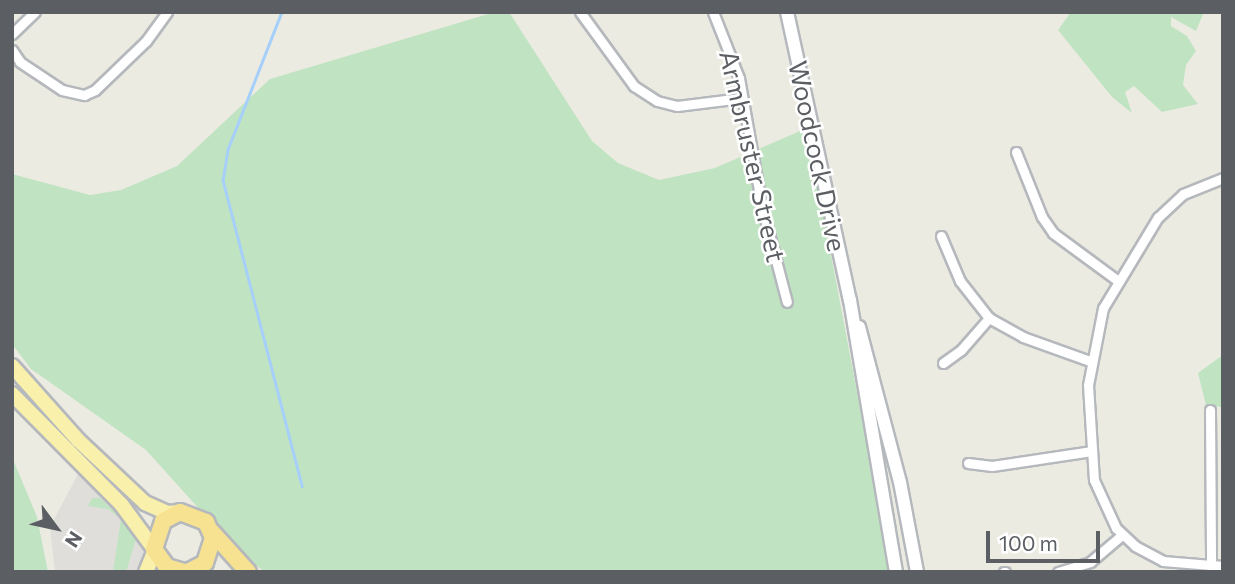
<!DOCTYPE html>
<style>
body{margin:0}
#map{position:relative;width:1235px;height:584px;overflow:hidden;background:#ecebe2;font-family:Commissioner,sans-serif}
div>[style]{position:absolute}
.industrial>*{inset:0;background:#e0deda}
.green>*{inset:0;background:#c0e3c2}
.stream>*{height:2.5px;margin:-1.25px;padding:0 1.25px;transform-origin:1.25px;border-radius:1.25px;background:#a6d0f9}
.roads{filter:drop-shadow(2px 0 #b5b8bc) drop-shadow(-2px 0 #b5b8bc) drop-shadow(0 2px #b5b8bc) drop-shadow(0 -2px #b5b8bc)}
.street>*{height:9px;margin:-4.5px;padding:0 4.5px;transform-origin:4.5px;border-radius:4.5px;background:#fff}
.secondary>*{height:12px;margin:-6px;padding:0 6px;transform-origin:6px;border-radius:6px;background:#fff}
.primary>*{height:14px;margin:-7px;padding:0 7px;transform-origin:7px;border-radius:7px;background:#f9f1ab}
.highway>*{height:16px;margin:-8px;padding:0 8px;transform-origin:8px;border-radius:8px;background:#f6e290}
span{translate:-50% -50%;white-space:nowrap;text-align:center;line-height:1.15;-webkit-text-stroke:5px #fff;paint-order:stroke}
.street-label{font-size:26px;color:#5b5e62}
.frame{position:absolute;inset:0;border:14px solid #5b5e62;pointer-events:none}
.north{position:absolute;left:21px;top:493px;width:70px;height:70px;-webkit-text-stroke:5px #fff;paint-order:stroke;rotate:123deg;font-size:19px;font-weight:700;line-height:28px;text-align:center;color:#5b5e62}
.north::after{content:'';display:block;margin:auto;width:24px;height:32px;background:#5b5e62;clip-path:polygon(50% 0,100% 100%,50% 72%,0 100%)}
.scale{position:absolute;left:986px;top:531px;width:114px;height:32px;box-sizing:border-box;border:4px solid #5b5e62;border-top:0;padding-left:9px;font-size:21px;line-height:24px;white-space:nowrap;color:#5b5e62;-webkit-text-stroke:5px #fff;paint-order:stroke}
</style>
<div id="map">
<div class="industrial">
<div style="clip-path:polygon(78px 474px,143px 540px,145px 572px,55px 572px,50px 527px)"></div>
</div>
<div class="green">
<div style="clip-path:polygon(495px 12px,509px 12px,592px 141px,618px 163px,659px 180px,715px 168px,807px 128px,891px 572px,265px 572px,238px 552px,146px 450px,31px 369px,12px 344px,12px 174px,90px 195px,121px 190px,177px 166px,270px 79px)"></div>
<div style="clip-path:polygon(1071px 12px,1204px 12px,1196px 31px,1171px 17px,1171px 26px,1187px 36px,1196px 51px,1186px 65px,1183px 85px,1198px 104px,1162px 112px,1134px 86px,1125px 92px,1132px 113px,1112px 97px,1058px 30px)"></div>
<div style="clip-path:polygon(1220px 357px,1223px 357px,1221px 407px,1206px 405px,1198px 373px)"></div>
<div style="clip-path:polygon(12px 457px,37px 517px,48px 572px,12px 572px)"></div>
<div style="clip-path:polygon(92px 498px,100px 498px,138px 533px,126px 572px,113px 572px,121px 519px,108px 509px,88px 506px)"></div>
</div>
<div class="stream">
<div style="left:282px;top:12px;width:148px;rotate:111.4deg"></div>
<div style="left:228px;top:150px;width:30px;rotate:99deg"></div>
<div style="left:223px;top:180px;width:316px;rotate:75.5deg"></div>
</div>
<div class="roads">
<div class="street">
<div style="left:580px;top:12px;width:92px;rotate:53.9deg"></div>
<div style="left:634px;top:86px;width:27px;rotate:33deg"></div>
<div style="left:657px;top:101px;width:21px;rotate:14deg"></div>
<div style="left:677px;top:106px;width:65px;rotate:-7deg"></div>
<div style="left:713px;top:12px;width:71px;rotate:68.5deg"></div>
<div style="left:739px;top:78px;width:131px;rotate:79.9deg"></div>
<div style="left:762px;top:207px;width:98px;rotate:75.3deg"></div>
<div style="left:12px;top:34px;width:32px;rotate:-44deg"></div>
<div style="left:12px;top:50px;width:14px;rotate:56deg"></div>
<div style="left:20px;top:62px;width:50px;rotate:33.7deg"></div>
<div style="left:62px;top:90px;width:23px;rotate:13deg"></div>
<div style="left:84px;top:95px;width:12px;rotate:-24deg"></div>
<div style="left:95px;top:90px;width:71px;rotate:-43.9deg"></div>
<div style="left:146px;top:41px;width:36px;rotate:-54deg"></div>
<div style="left:1016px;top:152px;width:70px;rotate:68.2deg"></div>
<div style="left:1042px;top:217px;width:19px;rotate:55deg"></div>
<div style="left:1053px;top:233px;width:79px;rotate:36.3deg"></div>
<div style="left:1223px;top:178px;width:43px;rotate:158.2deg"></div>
<div style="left:1183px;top:194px;width:34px;rotate:137deg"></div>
<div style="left:1158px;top:217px;width:106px;rotate:121.1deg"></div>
<div style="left:1103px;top:308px;width:78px;rotate:101deg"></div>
<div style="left:1088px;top:385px;width:95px;rotate:86.4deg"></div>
<div style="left:1094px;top:480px;width:53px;rotate:65.4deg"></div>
<div style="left:1116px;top:528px;width:26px;rotate:43deg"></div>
<div style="left:1135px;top:546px;width:32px;rotate:28deg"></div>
<div style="left:1163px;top:561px;width:60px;rotate:4.8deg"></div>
<div style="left:941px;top:236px;width:49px;rotate:67.1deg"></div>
<div style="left:960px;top:281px;width:47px;rotate:51.9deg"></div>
<div style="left:989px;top:318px;width:39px;rotate:29deg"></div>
<div style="left:1023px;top:337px;width:71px;rotate:19.7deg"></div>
<div style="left:943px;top:363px;width:22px;rotate:-36deg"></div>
<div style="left:961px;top:350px;width:43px;rotate:-48.8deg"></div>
<div style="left:1210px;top:410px;width:156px;rotate:89.6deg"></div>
<div style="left:968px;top:463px;width:24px;rotate:7deg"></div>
<div style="left:992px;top:466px;width:101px;rotate:-8.5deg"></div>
<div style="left:1004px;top:572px;width:1px"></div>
<div style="left:1058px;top:572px;width:34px;rotate:-17deg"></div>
<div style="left:1090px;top:562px;width:42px;rotate:-40.2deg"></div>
</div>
<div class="secondary">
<div style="left:787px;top:12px;width:295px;rotate:77.7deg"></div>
<div style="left:850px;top:300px;width:276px;rotate:80.4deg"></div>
<div style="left:859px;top:327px;width:160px;rotate:75.2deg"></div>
<div style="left:900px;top:482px;width:92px;rotate:79.3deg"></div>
</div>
<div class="primary">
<div style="left:12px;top:366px;width:99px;rotate:48.3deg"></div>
<div style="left:78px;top:440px;width:92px;rotate:43.2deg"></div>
<div style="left:145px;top:503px;width:24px;rotate:24deg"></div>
<div style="left:167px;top:513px;width:13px;rotate:-4deg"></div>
<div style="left:12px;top:394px;width:155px;rotate:45.3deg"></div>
<div style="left:121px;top:504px;width:56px;rotate:53.7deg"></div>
<div style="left:146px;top:572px;width:24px;rotate:-68deg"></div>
</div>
<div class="highway">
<div style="left:212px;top:532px;width:54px;rotate:48deg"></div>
<div style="left:184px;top:572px;width:18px;rotate:-164deg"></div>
<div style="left:167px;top:567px;width:22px;rotate:-126deg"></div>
<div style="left:154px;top:549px;width:29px;rotate:-72deg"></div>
<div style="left:163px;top:521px;width:19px;rotate:-28deg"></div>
<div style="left:180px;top:512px;width:28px;rotate:21deg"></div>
<div style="left:206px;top:522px;width:17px;rotate:66deg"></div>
<div style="left:213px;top:538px;width:26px;rotate:108deg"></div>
<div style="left:205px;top:563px;width:19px;rotate:152deg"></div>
</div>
</div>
<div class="street-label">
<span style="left:753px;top:156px;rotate:77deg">Armbruster Street</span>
<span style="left:818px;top:156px;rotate:78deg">Woodcock Drive</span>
</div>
<div class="frame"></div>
<div class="north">N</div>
<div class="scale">100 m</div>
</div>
